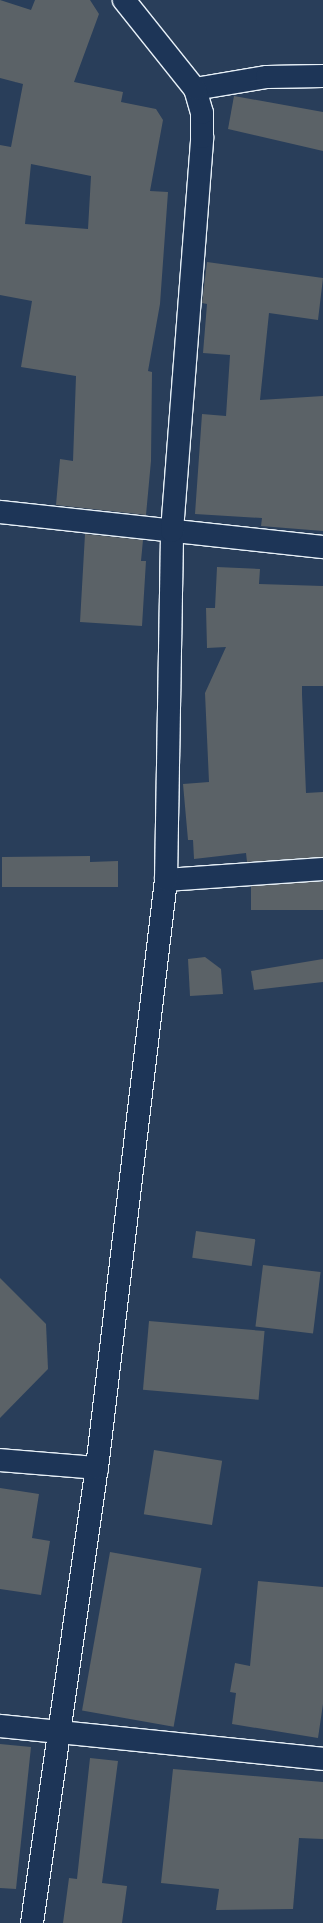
<!DOCTYPE html>
<style>
body{margin:0}
#map{position:relative;width:323px;height:1923px;overflow:hidden;background:#293e5a;font-family:"Shantell Sans",sans-serif}
div>[style]{position:absolute}
.building>*{inset:0;background:#5b6267;transform-origin:0 0}
.roads{filter:drop-shadow(1px 0 #e8f1f8) drop-shadow(-1px 0 #e8f1f8) drop-shadow(0 1px #e8f1f8) drop-shadow(0 -1px #e8f1f8)}
.street>*{height:22px;margin:-11px;padding:0 11px;transform-origin:11px;border-radius:11px;background:#1d3557}
.secondary>*{height:22px;margin:-11px;padding:0 11px;transform-origin:11px;border-radius:11px;background:#1d3557}
span{translate:-50% -50%;white-space:nowrap;text-align:center;line-height:1.15;-webkit-text-stroke:3px #1d3557;paint-order:stroke}
</style>
<div id="map">
<div class="building">
<div style="clip-path:polygon(evenodd,0 0,31px 10px,35px 0,90px 0,99px 14px,74px 82px,123px 92px,121px 102px,156px 109px,163px 120px,150px 191px,168px 192px,160px 304px,148px 371px,152px 372px,151px 461px,146px 515px,56px 505px,60px 459px,73px 461px,76px 376px,21px 367px,32px 301px,0 295px,0 145px,11px 147px,23px 84px,0 78px,0 0,31px 164px,91px 176px,88px 229px,25px 224px,31px 164px)"></div>
<div style="clip-path:polygon(234px 96px,323px 112px,323px 151px,228px 129px)"></div>
<div style="clip-path:polygon(207px 262px,323px 278px,318px 320px,269px 313px,260px 400px,323px 396px,323px 531px,261px 526px,262px 518px,195px 514px,202px 414px,226px 416px,230px 355px,203px 353px,207px 304px,202px 303px)"></div>
<div style="clip-path:polygon(85px 534px,143px 540px,141px 561px,146px 561px,142px 626px,80px 622px)"></div>
<div style="clip-path:polygon(217px 567px,260px 569px,259px 584px,323px 586px,323px 686px,302px 686px,302px 694px,306px 793px,323px 792px,323px 857px,247px 862px,246px 853px,194px 859px,193px 840px,188px 840px,183px 784px,209px 782px,205px 693px,226px 647px,207px 648px,206px 608px,215px 608px)"></div>
<div style="clip-path:polygon(90px 856px,90px 862px,118px 861px,118px 887px,2px 887px,2px 857px)"></div>
<div style="left:323px;top:882px;width:28px;height:72px;rotate:90deg"></div>
<div style="clip-path:polygon(205px 957px,221px 969px,223px 994px,190px 996px,188px 959px)"></div>
<div style="clip-path:polygon(323px 959px,323px 982px,254px 990px,251px 971px)"></div>
<div style="left:196px;top:1231px;width:60px;height:27px;rotate:8deg"></div>
<div style="left:263px;top:1265px;width:58px;height:62px;rotate:7deg"></div>
<div style="clip-path:polygon(0 1278px,46px 1324px,48px 1369px,0 1418px)"></div>
<div style="left:149px;top:1321px;width:116px;height:69px;rotate:5deg"></div>
<div style="left:154px;top:1450px;width:69px;height:65px;rotate:9deg"></div>
<div style="clip-path:polygon(0 1488px,39px 1494px,32px 1538px,50px 1541px,41px 1595px,0 1589px)"></div>
<div style="left:110px;top:1552px;width:93px;height:161px;rotate:10deg"></div>
<div style="clip-path:polygon(258px 1581px,323px 1587px,323px 1704px,318px 1738px,232px 1724px,236px 1693px,230px 1692px,235px 1663px,250px 1666px)"></div>
<div style="clip-path:polygon(0 1744px,31px 1747px,16px 1889px,0 1888px)"></div>
<div style="clip-path:polygon(90px 1758px,118px 1761px,102px 1883px,127px 1886px,122px 1923px,63px 1923px,69px 1878px,77px 1879px)"></div>
<div style="clip-path:polygon(173px 1769px,323px 1782px,323px 1839px,299px 1838px,293px 1909px,216px 1910px,219px 1889px,161px 1883px)"></div>
</div>
<div class="roads">
<div class="street">
<div style="left:195px;top:89px;width:73px;rotate:-9.5deg"></div>
<div style="left:267px;top:77px;width:56px;rotate:-1deg"></div>
<div style="left:0;top:512px;width:325px;rotate:6.2deg"></div>
<div style="left:166px;top:880px;width:157px;rotate:-4deg"></div>
<div style="left:0;top:1460px;width:97px;rotate:4.7deg"></div>
<div style="left:0;top:1726px;width:325px;rotate:5.8deg"></div>
</div>
<div class="secondary">
<div style="left:32px;top:1923px;width:460px;rotate:-81.9deg"></div>
<div style="left:97px;top:1468px;width:592px;rotate:-83.31deg"></div>
<div style="left:166px;top:880px;width:349px;rotate:-89deg"></div>
<div style="left:172px;top:531px;width:395px;rotate:-85.6deg"></div>
<div style="left:202px;top:137px;width:24px;rotate:-90deg"></div>
<div style="left:202px;top:113px;width:25px;rotate:-106deg"></div>
<div style="left:195px;top:89px;width:114px;rotate:-128.6deg"></div>
</div>
</div>
</div>
